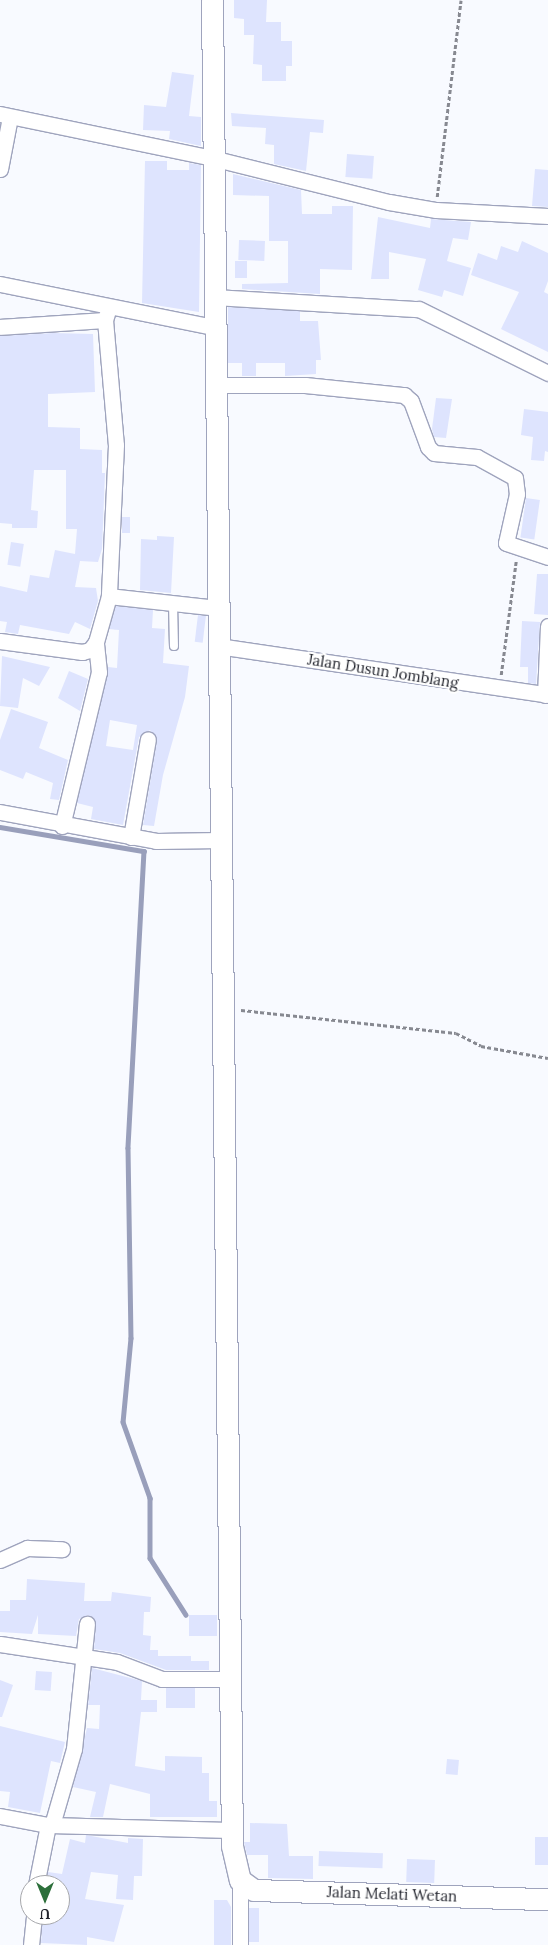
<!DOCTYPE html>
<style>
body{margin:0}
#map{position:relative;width:548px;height:1945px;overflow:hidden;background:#f8faff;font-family:Lora,serif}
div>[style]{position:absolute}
.stream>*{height:4.5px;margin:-2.25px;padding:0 2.25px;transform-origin:2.25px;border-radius:2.25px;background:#999fbb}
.building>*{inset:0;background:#dee4fe;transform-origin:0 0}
.path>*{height:2.5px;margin-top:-1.25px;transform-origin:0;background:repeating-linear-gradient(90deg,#878991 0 4px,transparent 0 6.5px)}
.roads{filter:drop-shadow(1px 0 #9fa4bd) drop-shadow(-1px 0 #9fa4bd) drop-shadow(0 1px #9fa4bd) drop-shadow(0 -1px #9fa4bd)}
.lane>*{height:8px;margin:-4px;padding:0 4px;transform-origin:4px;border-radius:4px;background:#fff}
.street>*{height:15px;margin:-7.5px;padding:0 7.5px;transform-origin:7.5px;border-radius:7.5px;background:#fff}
.secondary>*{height:21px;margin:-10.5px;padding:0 10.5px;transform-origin:10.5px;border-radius:10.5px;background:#fff}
span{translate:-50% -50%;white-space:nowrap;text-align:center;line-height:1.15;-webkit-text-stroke:4px #fff;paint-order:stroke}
.street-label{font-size:15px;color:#21232c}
.north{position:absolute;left:20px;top:1875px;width:50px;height:50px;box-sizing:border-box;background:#fff;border:1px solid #a6a7ab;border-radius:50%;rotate:180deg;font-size:14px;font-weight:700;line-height:20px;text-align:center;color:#21232c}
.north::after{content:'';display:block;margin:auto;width:18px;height:22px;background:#2d703b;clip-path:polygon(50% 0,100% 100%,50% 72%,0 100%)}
</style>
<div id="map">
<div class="stream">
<div style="left:0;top:827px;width:146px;rotate:9.5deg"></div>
<div style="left:144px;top:851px;width:297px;rotate:93.1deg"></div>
<div style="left:128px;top:1148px;width:190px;rotate:89.1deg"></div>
<div style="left:131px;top:1338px;width:84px;rotate:95.4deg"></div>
<div style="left:123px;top:1422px;width:81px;rotate:70.4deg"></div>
<div style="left:150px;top:1498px;width:60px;rotate:90deg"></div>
<div style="left:150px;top:1558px;width:67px;rotate:57.7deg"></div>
</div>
<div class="building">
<div style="clip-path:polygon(234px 0,267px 0,266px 22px,281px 22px,281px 41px,292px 41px,292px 66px,286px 66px,286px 81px,262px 81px,262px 65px,253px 64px,254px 35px,244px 35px,244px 19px,234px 18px)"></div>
<div style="clip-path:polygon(172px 72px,194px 75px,189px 116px,201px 117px,201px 146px,169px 139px,170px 131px,143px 130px,144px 105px,166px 107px)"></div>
<div style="clip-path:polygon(231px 113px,324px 120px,323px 133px,310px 132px,306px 171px,274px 164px,274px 145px,265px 144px,266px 128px,232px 126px)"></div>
<div style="left:347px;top:154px;width:27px;height:23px;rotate:4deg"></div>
<div style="clip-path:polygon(145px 161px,167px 161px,167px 170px,189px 170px,189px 163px,201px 165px,199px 312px,142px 303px)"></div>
<div style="clip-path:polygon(535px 169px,548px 170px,548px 207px,532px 206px)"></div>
<div style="clip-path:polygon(233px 174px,301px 190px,302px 214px,332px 214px,332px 206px,353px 206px,352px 270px,320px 269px,320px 294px,242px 289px,242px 284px,288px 283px,288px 241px,269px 241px,269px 196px,233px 195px)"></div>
<div style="clip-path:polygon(378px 217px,430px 228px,431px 219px,471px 222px,468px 240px,453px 238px,447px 261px,471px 268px,463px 296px,444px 290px,442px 297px,418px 290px,426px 259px,389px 252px,389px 279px,371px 279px)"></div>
<div style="left:239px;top:240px;width:26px;height:20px;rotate:2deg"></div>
<div style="clip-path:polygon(522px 241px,548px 253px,548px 281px,544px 292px,548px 294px,548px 352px,501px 329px,519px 292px,471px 275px,478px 253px,497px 260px,501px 246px,518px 252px)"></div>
<div style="left:235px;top:261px;width:12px;height:17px"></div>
<div style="clip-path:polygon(228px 307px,300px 311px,300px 321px,318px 321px,321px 360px,316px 360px,316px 374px,285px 376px,285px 363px,256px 363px,256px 376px,242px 376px,242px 363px,228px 363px)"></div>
<div style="clip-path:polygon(53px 333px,93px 334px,95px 392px,48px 394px,48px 427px,80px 428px,80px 449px,102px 450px,102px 473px,105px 473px,102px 549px,98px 562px,80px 561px,75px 587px,96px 588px,98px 601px,90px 629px,75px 622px,69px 634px,20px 625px,18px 634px,5px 632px,7px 622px,0 621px,0 586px,27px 592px,30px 575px,49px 578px,55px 550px,75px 554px,77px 529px,66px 529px,66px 470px,34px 470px,31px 510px,38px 511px,37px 528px,12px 528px,12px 524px,0 523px,0 336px)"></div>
<div style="clip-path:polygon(436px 398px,452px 399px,446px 438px,434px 437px,432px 429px)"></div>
<div style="clip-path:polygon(524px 409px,548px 412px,548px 452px,545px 451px,544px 461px,531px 460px,533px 437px,521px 435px)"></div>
<div style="left:526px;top:498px;width:14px;height:40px;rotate:8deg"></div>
<div style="left:122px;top:517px;width:8px;height:16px"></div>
<div style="clip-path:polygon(157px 536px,174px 537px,171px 593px,140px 590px,141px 539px,157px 540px)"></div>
<div style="left:11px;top:542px;width:13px;height:23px;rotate:9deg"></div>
<div style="clip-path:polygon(537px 574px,548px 574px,548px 615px,534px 614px)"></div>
<div style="clip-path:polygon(evenodd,116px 606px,153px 610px,152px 628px,165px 629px,163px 663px,189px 666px,185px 697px,163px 775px,154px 826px,143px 825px,157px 741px,150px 730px,139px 737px,123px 825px,91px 819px,93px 807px,77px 803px,108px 667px,117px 668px,119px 630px,109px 629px,116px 606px,110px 720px,137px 725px,133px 750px,106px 746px,110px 720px)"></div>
<div style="left:198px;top:615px;width:8px;height:27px;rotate:7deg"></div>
<div style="clip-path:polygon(522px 621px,540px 622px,536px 684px,528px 683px,528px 667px,520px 667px)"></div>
<div style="clip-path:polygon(2px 656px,50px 667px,39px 686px,23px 678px,18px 708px,0 706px)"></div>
<div style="clip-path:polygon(69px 671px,88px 679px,80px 711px,58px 698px)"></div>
<div style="clip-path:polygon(11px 709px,48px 722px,39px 748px,68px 760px,59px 800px,50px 799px,53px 783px,26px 772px,23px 779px,0 770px,0 740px)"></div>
<div style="clip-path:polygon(27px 1579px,85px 1583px,84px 1601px,111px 1601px,112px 1592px,151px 1597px,150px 1612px,144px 1612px,143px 1635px,151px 1636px,150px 1650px,158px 1650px,158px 1656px,191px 1656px,191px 1661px,209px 1661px,209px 1670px,166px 1670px,120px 1653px,94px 1649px,96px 1624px,88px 1615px,79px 1619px,76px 1636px,38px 1634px,38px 1615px,32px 1634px,0 1632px,0 1611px,10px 1611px,10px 1600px,26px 1600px)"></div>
<div style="left:189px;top:1615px;width:28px;height:21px"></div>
<div style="clip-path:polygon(92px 1668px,142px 1681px,141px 1700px,157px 1700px,157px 1712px,141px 1712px,135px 1766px,165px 1771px,165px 1756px,202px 1757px,202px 1773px,209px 1773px,209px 1801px,217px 1801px,217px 1817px,150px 1817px,150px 1794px,110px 1784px,103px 1817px,90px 1817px,96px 1792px,73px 1787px,87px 1728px,99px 1729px,100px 1705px,88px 1705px)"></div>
<div style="left:36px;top:1671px;width:16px;height:19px;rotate:4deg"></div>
<div style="clip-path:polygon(0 1680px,13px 1685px,2px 1717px,0 1717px)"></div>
<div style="left:166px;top:1688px;width:29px;height:20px"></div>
<div style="clip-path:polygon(0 1726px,65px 1742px,60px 1763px,51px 1761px,40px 1813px,8px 1807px,10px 1792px,0 1791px)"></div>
<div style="left:447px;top:1759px;width:12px;height:15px;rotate:5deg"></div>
<div style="clip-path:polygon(250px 1823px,287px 1824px,289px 1856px,313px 1856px,313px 1879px,268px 1878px,268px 1855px,247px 1855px,244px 1842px,250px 1842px)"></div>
<div style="clip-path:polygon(86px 1835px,128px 1843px,128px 1838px,143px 1839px,142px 1876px,134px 1876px,133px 1900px,116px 1899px,118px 1875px,91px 1872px,85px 1899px,124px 1905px,114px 1942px,87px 1937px,87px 1945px,41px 1943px,43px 1915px,60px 1915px,60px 1885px,46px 1885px,48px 1872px,62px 1874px,70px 1839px,85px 1843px)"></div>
<div style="left:535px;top:1837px;width:13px;height:28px"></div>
<div style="left:319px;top:1851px;width:64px;height:15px;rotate:2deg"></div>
<div style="left:407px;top:1859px;width:28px;height:23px;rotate:2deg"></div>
<div style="clip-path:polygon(214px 1900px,227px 1900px,231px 1907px,231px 1945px,214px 1945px)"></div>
<div style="left:249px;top:1908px;width:10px;height:34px"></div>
</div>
<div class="path">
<div style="left:437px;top:197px;width:198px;rotate:-83.1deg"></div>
<div style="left:501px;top:675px;width:115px;rotate:-82.5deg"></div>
<div style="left:241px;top:1010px;width:216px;rotate:6.1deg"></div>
<div style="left:456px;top:1033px;width:28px;rotate:27deg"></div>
<div style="left:481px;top:1046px;width:68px;rotate:10.2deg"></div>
</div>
<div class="roads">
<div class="lane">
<div style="left:173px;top:603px;width:43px;rotate:88.7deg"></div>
</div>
<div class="street">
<div style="left:0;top:114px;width:217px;rotate:11.7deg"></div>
<div style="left:212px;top:158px;width:182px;rotate:14deg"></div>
<div style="left:389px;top:202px;width:48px;rotate:9.7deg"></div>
<div style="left:436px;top:210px;width:112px;rotate:3.1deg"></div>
<div style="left:0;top:169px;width:53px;rotate:-79.1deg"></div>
<div style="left:0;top:284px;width:218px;rotate:11.4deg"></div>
<div style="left:214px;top:297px;width:205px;rotate:3.4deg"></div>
<div style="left:419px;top:309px;width:144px;rotate:26.4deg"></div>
<div style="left:109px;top:307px;width:14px;rotate:107deg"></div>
<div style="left:105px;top:320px;width:125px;rotate:85deg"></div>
<div style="left:116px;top:445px;width:151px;rotate:92.7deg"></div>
<div style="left:0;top:327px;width:105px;rotate:-3.8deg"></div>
<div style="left:216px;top:385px;width:89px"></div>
<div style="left:305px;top:385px;width:100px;rotate:5.8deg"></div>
<div style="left:404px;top:395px;width:9px;rotate:41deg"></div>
<div style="left:411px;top:401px;width:49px;rotate:69.7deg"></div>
<div style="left:428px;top:447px;width:8px;rotate:45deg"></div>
<div style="left:434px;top:453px;width:43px;rotate:5.3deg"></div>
<div style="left:477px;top:457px;width:43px;rotate:28.9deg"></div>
<div style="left:515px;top:478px;width:16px;rotate:83deg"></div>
<div style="left:517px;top:494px;width:50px;rotate:102.7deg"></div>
<div style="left:506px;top:543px;width:44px;rotate:18.4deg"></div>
<div style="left:0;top:641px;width:83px;rotate:7.6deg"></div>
<div style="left:82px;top:652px;width:8px;rotate:-14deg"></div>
<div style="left:90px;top:650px;width:10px;rotate:-53deg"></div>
<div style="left:96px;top:642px;width:48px;rotate:-74.2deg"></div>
<div style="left:109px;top:596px;width:110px;rotate:6.3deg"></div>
<div style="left:218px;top:646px;width:334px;rotate:8.4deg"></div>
<div style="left:545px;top:695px;width:69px;rotate:-87.5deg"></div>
<div style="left:0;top:812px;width:159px;rotate:10.5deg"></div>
<div style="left:156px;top:841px;width:64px;rotate:-0.9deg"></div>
<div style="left:62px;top:826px;width:158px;rotate:-76.5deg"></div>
<div style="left:99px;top:672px;width:30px;rotate:-96deg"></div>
<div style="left:131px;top:837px;width:99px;rotate:-80.2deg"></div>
<div style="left:0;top:1560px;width:30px;rotate:-24deg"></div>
<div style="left:27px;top:1548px;width:35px;rotate:2deg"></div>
<div style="left:0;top:1644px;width:118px;rotate:8.7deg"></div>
<div style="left:117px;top:1662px;width:48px;rotate:20.7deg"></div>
<div style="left:162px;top:1679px;width:66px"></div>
<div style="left:0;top:1816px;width:49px;rotate:10.6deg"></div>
<div style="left:52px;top:1825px;width:79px;rotate:-73.9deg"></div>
<div style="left:74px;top:1749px;width:126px;rotate:-84.1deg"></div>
<div style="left:240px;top:1880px;width:65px;rotate:90deg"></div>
<div style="left:36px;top:1885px;width:61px;rotate:-78.7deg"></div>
<div style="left:48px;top:1825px;width:183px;rotate:1.6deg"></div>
<div style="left:31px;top:1945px;width:30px;rotate:-84deg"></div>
</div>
<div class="secondary">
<div style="left:212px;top:0;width:1846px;rotate:89.38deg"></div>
<div style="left:232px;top:1846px;width:35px;rotate:77deg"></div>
<div style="left:240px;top:1880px;width:17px;rotate:36deg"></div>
<div style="left:254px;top:1890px;width:294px;rotate:1.8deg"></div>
</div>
</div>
<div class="street-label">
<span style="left:383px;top:671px;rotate:9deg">Jalan Dusun Jomblang</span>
<span style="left:392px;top:1894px;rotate:2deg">Jalan Melati Wetan</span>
</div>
<div class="north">U</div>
</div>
